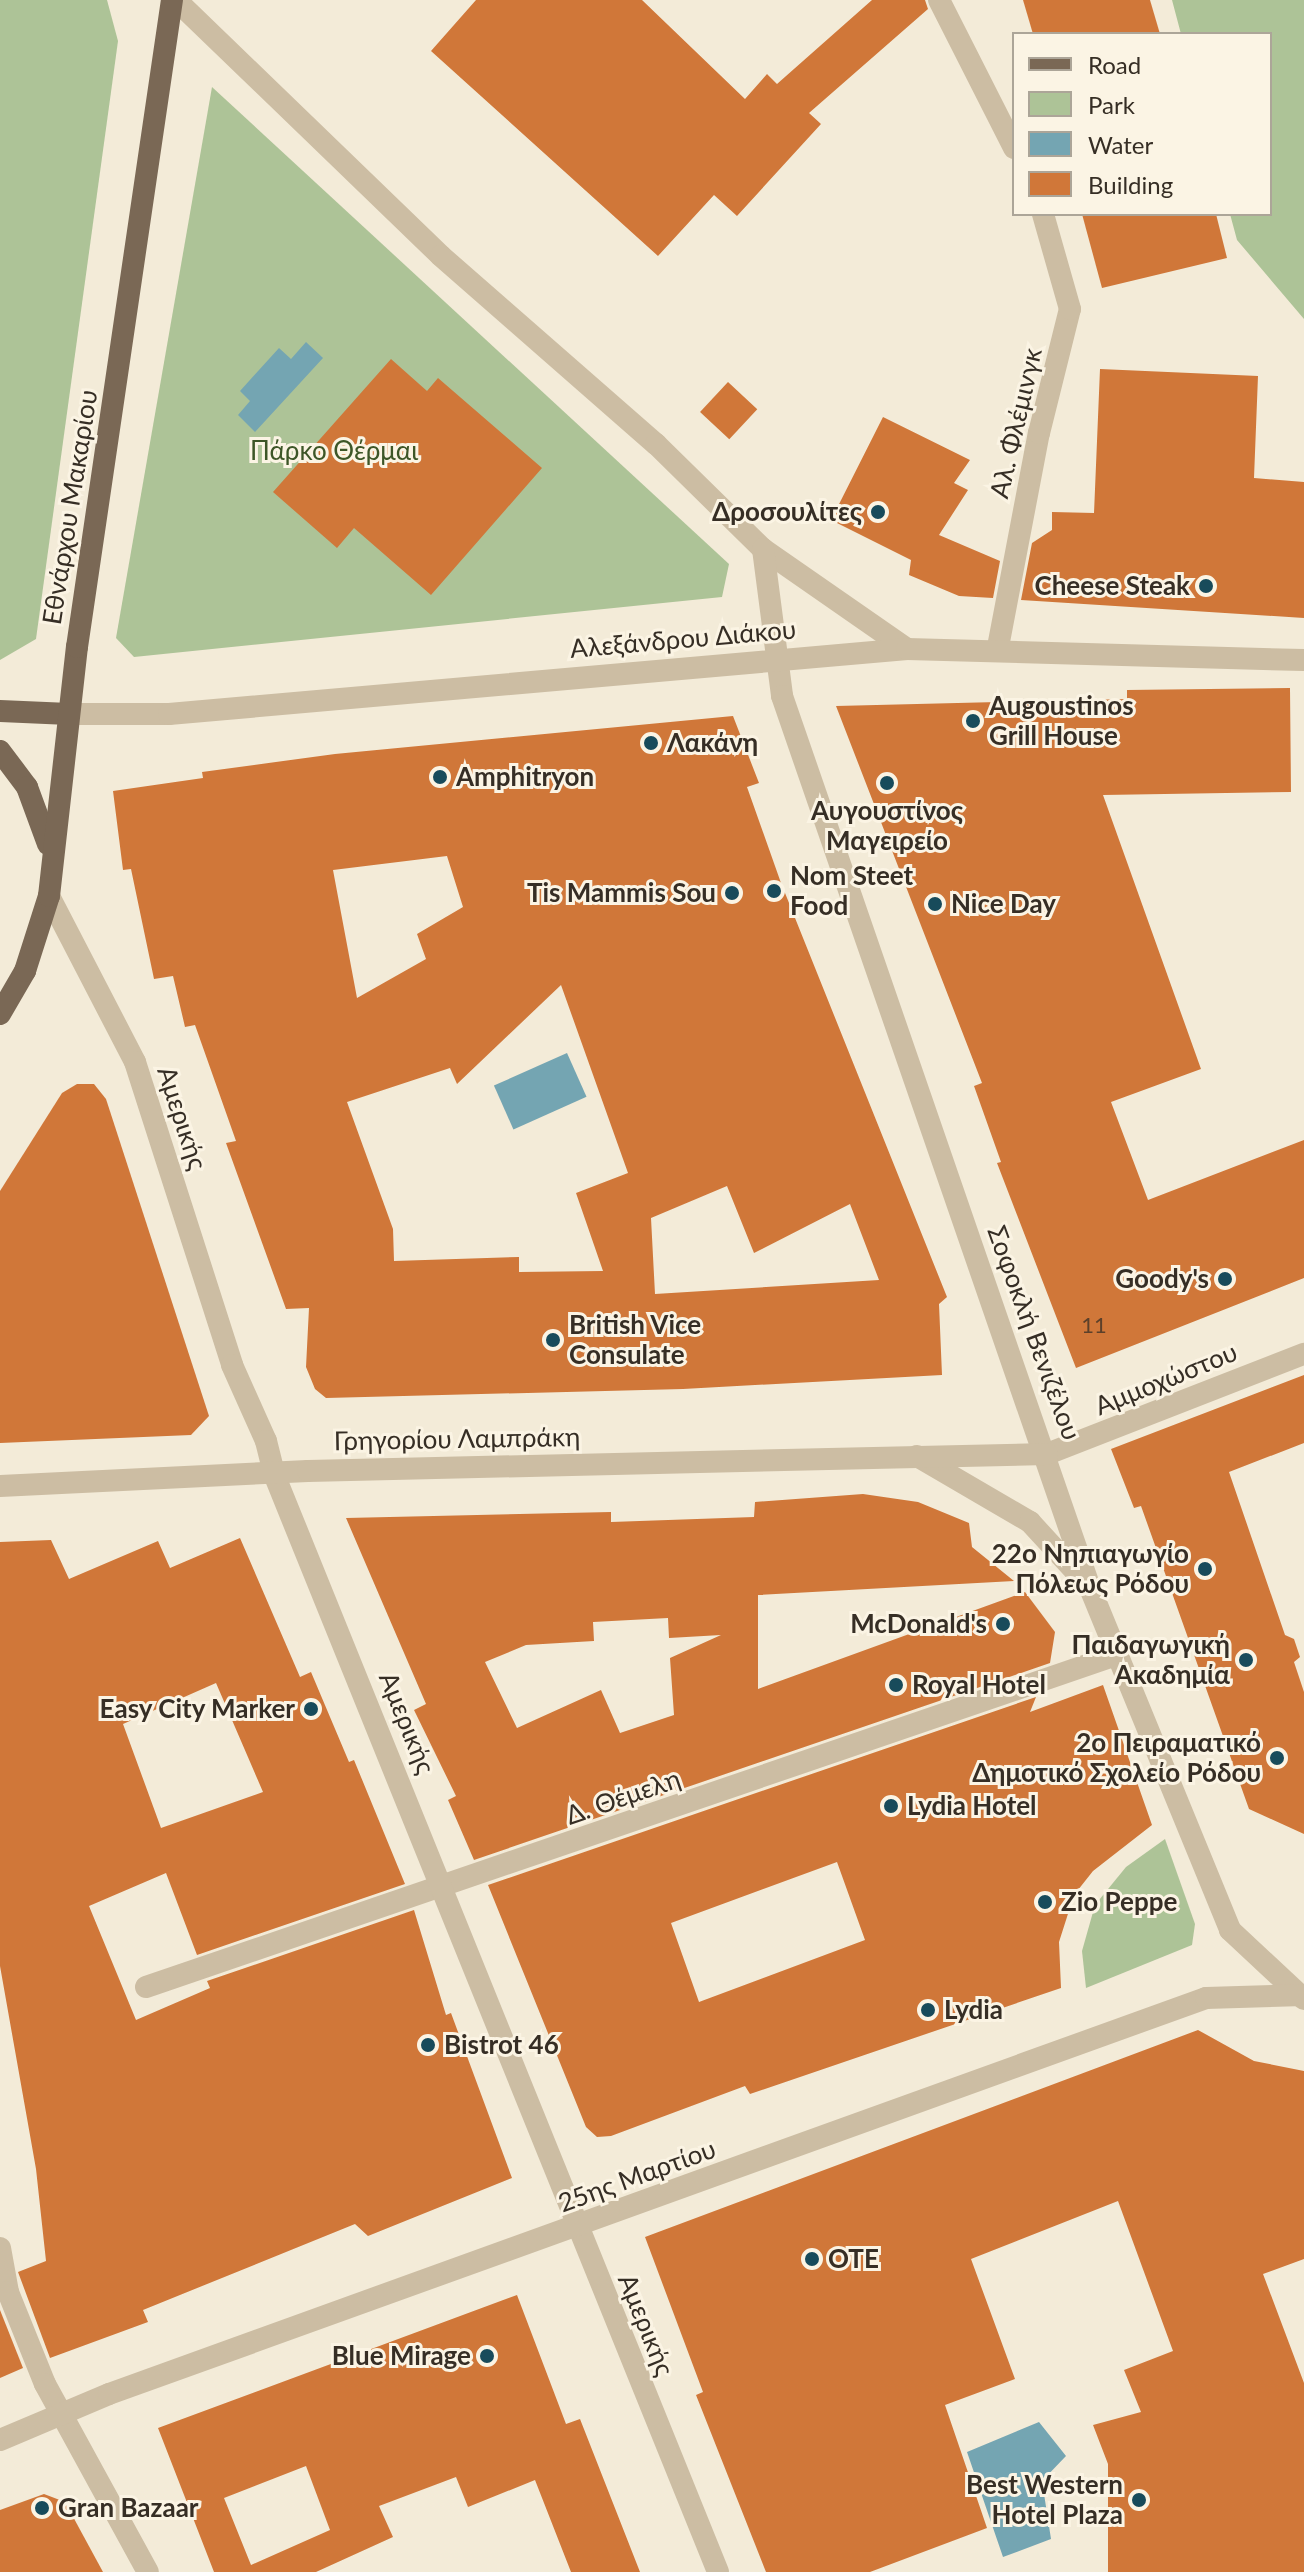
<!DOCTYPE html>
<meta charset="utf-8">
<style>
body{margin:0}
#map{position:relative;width:1304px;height:2572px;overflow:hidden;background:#f3ebd8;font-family:Lato,sans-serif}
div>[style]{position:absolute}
.green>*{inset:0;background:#adc397}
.water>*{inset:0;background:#74a5b2;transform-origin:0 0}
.building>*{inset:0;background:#d07739;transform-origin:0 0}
.pedestrian>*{height:22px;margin:-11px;padding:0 11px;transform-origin:11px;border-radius:11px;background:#ccbda3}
.minor>*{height:22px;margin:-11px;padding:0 11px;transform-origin:11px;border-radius:11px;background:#ccbda3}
.tertiary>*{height:22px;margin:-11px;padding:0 11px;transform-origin:11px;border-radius:11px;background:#ccbda3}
.primary>*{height:22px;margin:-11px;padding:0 11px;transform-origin:11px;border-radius:11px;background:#7a6855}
.dots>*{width:22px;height:22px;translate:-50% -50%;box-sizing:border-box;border:4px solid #fbf4e4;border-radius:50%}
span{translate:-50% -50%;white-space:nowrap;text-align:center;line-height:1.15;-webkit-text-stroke:6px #fbf4e4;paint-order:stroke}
.number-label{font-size:22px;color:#5c402a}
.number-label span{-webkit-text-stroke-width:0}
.street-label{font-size:26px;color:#362e25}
.park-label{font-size:26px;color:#3d5627}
.poi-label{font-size:26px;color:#362e25;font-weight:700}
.right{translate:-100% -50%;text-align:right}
.left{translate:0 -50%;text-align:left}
.legend{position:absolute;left:1012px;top:32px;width:260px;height:184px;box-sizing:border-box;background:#fbf4e4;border:2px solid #aca598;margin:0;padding:10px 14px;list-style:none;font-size:24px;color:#362e25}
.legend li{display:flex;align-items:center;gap:16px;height:40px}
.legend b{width:40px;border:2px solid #aca598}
</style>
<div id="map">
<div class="green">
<div style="clip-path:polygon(0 0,107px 0,118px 41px,36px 639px,0 660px)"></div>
<div style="clip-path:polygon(1172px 0,1304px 0,1304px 319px,1237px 240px,1230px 214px,1270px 214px,1270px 34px,1181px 34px)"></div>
<div style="clip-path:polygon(212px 87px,729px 564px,722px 597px,134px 657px,116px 638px)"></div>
<div style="clip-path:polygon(1165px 1839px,1195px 1924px,1192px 1945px,1086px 1988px,1082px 1951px,1095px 1905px,1126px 1867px)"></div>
</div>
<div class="water">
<div style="clip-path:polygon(306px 342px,323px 358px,255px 432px,238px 415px,250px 401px,240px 391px,279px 348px,291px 359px)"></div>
<div style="left:567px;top:1053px;width:48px;height:80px;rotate:66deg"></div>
<div style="clip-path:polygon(1039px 2422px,1066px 2456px,1042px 2481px,1051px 2539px,1003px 2557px,967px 2452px)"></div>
</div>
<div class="building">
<div style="clip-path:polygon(476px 0,642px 0,745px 99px,767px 74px,777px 84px,872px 0,925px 0,928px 9px,809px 113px,821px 124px,737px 216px,714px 195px,658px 256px,431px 51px)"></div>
<div style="clip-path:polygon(1023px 0,1150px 0,1160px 34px,1033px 34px)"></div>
<div style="clip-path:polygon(1082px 214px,1216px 214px,1227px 258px,1102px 288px)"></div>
<div style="clip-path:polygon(391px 359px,427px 391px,438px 378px,542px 468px,431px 595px,354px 528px,337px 548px,273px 492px)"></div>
<div style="clip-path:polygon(1100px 369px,1258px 376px,1254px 478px,1304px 482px,1304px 618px,1021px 600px,1032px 543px,1052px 530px,1052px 512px,1094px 513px)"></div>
<div style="left:728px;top:382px;width:40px;height:41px;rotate:43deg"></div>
<div style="clip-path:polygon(883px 417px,970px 460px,954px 483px,968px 490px,939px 535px,1000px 561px,993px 598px,959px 596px,909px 575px,911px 560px,831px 520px)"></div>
<div style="clip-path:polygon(1290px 688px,1291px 792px,1103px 795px,1201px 1069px,1111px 1102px,1148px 1200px,1304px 1140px,1304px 1278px,1076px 1368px,997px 1163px,1001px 1162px,974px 1086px,982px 1083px,836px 706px,1127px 699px,1127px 690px)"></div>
<div style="clip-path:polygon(evenodd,733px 716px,759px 783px,747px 787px,781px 883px,947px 1297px,939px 1304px,942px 1375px,683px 1389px,326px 1398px,315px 1389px,306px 1367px,309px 1308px,286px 1309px,226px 1143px,236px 1141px,195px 1025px,185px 1027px,173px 976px,154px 979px,131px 869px,123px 870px,113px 791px,203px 778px,202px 772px,335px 754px,733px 716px,447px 856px,463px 907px,417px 934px,426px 959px,357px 998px,333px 870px,447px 856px,733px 716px,561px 985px,628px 1173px,576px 1193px,603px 1271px,519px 1272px,519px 1257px,394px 1261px,393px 1229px,347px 1102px,450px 1068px,457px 1084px,561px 985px,733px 716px,727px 1186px,754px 1253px,850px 1204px,879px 1280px,655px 1294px,651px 1218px,727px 1186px)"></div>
<div style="clip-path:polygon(77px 1084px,94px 1084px,106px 1099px,209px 1416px,191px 1435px,0 1443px,0 1191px,62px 1093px)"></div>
<div style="clip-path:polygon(1304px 1375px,1304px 1443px,1229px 1472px,1285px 1635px,1294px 1639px,1300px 1657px,1294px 1662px,1304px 1692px,1304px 1834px,1249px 1809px,1141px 1506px,1134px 1508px,1111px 1449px)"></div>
<div style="clip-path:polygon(evenodd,863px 1494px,918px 1502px,969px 1523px,972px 1547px,1014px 1581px,758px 1595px,758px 1689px,1025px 1592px,1055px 1632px,1050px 1663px,474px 1860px,448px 1800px,456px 1796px,414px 1710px,426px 1704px,346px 1518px,611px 1512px,611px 1522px,754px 1517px,755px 1502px,863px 1494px,668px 1618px,669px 1638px,721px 1635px,670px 1658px,674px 1715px,620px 1733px,601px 1690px,517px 1728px,485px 1662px,526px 1645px,594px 1641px,593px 1622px,668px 1618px)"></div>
<div style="clip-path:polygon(evenodd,240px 1538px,300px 1677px,311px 1672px,349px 1762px,354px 1760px,405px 1884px,197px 1955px,166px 1873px,89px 1906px,136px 2020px,210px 1988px,207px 1981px,414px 1910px,446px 2015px,451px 2013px,512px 2178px,368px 2236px,355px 2224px,143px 2310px,148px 2322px,50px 2358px,18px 2272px,46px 2261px,36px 2169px,0 1966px,0 1542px,51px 1540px,69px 1579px,158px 1541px,170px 1568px,240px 1538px,216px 1683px,263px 1792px,161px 1828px,123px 1724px,216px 1683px)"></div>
<div style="clip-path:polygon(evenodd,1103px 1685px,1152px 1825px,1093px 1871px,1074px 1895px,1059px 1942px,1061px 1988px,750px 2094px,745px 2086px,611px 2136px,597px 2137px,586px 2127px,488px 1885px,1036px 1697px,1030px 1712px,1103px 1685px,837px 1862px,865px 1940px,699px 2002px,671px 1923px,837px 1862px)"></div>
<div style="clip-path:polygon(1198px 2030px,1254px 2061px,1304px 2071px,1304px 2259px,1263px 2274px,1304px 2383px,1304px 2572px,1108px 2572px,1108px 2464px,1093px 2425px,1141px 2412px,1124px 2370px,1173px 2351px,1118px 2201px,971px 2259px,1015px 2379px,945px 2405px,987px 2528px,870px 2572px,766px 2572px,696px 2395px,703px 2392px,645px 2237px)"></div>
<div style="clip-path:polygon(evenodd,517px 2295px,566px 2424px,580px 2419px,640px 2572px,571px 2572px,535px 2480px,468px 2507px,456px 2477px,379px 2506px,393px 2537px,316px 2572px,214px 2572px,158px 2428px,517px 2295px,306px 2466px,330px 2530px,251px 2565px,224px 2498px,306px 2466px)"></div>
<div style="clip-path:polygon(0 2310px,23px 2368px,0 2378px)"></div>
<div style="clip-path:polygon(44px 2494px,65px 2502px,103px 2572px,0 2572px,0 2510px)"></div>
</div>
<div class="pedestrian">
<div style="left:146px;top:1987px;width:1025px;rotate:-18.89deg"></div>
</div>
<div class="minor">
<div style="left:939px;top:0;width:166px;rotate:63.1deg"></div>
<div style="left:998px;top:647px;width:218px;rotate:-79.2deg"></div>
<div style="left:1039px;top:433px;width:128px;rotate:-76deg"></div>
<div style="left:1070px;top:309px;width:99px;rotate:-105.9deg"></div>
<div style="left:1047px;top:1454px;width:276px;rotate:-21.3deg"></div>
<div style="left:0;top:2248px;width:45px;rotate:79.7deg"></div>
<div style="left:8px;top:2292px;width:99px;rotate:68.1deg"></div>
<div style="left:45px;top:2384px;width:214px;rotate:61.3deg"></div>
</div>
<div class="tertiary">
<div style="left:176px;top:0;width:368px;rotate:44deg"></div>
<div style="left:441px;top:256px;width:286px;rotate:41.2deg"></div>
<div style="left:656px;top:444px;width:150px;rotate:44.5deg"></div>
<div style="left:763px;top:549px;width:175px;rotate:34.8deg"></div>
<div style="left:763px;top:549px;width:148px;rotate:82.6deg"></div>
<div style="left:782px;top:696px;width:944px;rotate:70.95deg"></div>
<div style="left:1090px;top:1588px;width:370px;rotate:67.7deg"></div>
<div style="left:1230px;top:1930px;width:101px;rotate:43deg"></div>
<div style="left:69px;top:714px;width:100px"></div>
<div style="left:169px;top:714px;width:741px;rotate:-5.03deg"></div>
<div style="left:907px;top:649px;width:397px;rotate:1.6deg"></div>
<div style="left:49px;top:896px;width:187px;rotate:62.6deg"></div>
<div style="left:135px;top:1062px;width:318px;rotate:72.2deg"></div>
<div style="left:232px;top:1365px;width:83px;rotate:65.9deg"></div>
<div style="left:266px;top:1441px;width:34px;rotate:76deg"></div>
<div style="left:274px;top:1474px;width:1184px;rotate:67.98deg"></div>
<div style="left:917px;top:1456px;width:131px;rotate:30.3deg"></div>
<div style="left:1030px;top:1522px;width:83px;rotate:47.4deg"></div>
<div style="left:0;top:1486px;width:308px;rotate:-2.8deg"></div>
<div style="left:308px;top:1471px;width:739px;rotate:-1.32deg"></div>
<div style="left:0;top:2440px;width:118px;rotate:-22.9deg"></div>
<div style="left:109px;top:2394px;width:1166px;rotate:-19.85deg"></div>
<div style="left:1206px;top:1998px;width:98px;rotate:-1.8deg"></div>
</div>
<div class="primary">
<div style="left:0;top:711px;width:69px;rotate:2.5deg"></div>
<div style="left:0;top:751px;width:45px;rotate:53.1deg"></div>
<div style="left:27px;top:787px;width:61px;rotate:69.8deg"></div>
<div style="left:0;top:1014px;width:50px;rotate:-59.8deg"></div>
<div style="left:25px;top:971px;width:79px;rotate:-72.3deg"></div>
<div style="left:49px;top:896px;width:251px;rotate:-83.6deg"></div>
<div style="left:77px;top:647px;width:654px;rotate:-81.65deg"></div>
</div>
<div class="dots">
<div style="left:878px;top:512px;background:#184b5b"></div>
<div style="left:1206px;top:586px;background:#184b5b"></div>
<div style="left:973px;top:721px;background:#184b5b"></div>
<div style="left:651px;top:743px;background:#184b5b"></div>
<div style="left:440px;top:777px;background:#184b5b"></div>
<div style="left:887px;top:783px;background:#184b5b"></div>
<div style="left:774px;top:891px;background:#184b5b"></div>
<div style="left:732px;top:893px;background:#184b5b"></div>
<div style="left:935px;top:904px;background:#184b5b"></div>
<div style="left:1225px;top:1279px;background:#184b5b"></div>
<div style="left:553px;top:1340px;background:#184b5b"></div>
<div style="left:1205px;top:1569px;background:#184b5b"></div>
<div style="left:1003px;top:1624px;background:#184b5b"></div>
<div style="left:1246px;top:1660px;background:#184b5b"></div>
<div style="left:896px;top:1685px;background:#184b5b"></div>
<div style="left:311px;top:1709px;background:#184b5b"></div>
<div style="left:1277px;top:1758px;background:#184b5b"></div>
<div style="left:891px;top:1806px;background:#184b5b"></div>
<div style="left:1045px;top:1902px;background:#184b5b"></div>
<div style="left:928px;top:2010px;background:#184b5b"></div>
<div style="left:428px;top:2045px;background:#184b5b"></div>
<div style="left:812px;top:2259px;background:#184b5b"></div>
<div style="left:487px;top:2356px;background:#184b5b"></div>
<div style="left:1139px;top:2500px;background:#184b5b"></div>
<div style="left:42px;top:2508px;background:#184b5b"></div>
</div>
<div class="number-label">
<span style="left:1094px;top:1325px">11</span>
</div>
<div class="street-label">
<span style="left:1016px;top:423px;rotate:-77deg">Αλ. Φλέμινγκ</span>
<span style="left:70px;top:507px;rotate:-81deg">Εθνάρχου Μακαρίου</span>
<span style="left:683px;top:639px;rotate:-5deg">Αλεξάνδρου Διάκου</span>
<span style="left:182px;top:1118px;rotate:72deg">Αμερικής</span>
<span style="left:1034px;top:1333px;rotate:70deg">Σοφοκλή Βενιζέλου</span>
<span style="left:1166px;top:1379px;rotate:-22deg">Αμμοχώστου</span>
<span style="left:457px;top:1439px;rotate:-1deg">Γρηγορίου Λαμπράκη</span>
<span style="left:407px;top:1723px;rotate:68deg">Αμερικής</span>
<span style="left:623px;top:1797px;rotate:-19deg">Δ. Θέμελη</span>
<span style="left:637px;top:2176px;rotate:-20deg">25ης Μαρτίου</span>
<span style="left:646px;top:2325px;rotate:68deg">Αμερικής</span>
</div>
<div class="park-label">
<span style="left:334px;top:451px">Πάρκο Θέρμαι</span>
</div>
<div class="poi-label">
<span class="right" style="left:862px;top:512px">Δροσουλίτες</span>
<span class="right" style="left:1190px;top:586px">Cheese Steak</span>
<span class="left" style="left:989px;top:721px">Augoustinos<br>Grill House</span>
<span class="left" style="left:667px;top:743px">Λακάνη</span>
<span class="left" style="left:456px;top:777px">Amphitryon</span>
<span style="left:887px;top:826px">Αυγουστίνος<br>Μαγειρείο</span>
<span class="left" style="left:790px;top:891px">Nom Steet<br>Food</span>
<span class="right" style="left:716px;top:893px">Tis Mammis Sou</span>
<span class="left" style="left:951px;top:904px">Nice Day</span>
<span class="right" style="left:1209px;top:1279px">Goody's</span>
<span class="left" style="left:569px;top:1340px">British Vice<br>Consulate</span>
<span class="right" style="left:1189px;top:1569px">22ο Νηπιαγωγίο<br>Πόλεως Ρόδου</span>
<span class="right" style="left:987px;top:1624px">McDonald's</span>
<span class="right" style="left:1230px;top:1660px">Παιδαγωγική<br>Ακαδημία</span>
<span class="left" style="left:912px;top:1685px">Royal Hotel</span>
<span class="right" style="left:295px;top:1709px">Easy City Marker</span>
<span class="right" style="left:1261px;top:1758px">2ο Πειραματικό<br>Δημοτικό Σχολείο Ρόδου</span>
<span class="left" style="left:907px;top:1806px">Lydia Hotel</span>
<span class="left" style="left:1061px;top:1902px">Zio Peppe</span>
<span class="left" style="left:944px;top:2010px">Lydia</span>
<span class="left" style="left:444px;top:2045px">Bistrot 46</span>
<span class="left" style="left:828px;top:2259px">ΟΤΕ</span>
<span class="right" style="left:471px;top:2356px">Blue Mirage</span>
<span class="right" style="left:1123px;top:2500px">Best Western<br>Hotel Plaza</span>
<span class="left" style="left:58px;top:2508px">Gran Bazaar</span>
</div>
<ul class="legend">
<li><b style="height:10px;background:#7a6855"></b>Road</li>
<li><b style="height:22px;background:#adc397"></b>Park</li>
<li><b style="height:22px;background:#74a5b2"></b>Water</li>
<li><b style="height:22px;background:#d07739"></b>Building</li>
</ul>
</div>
